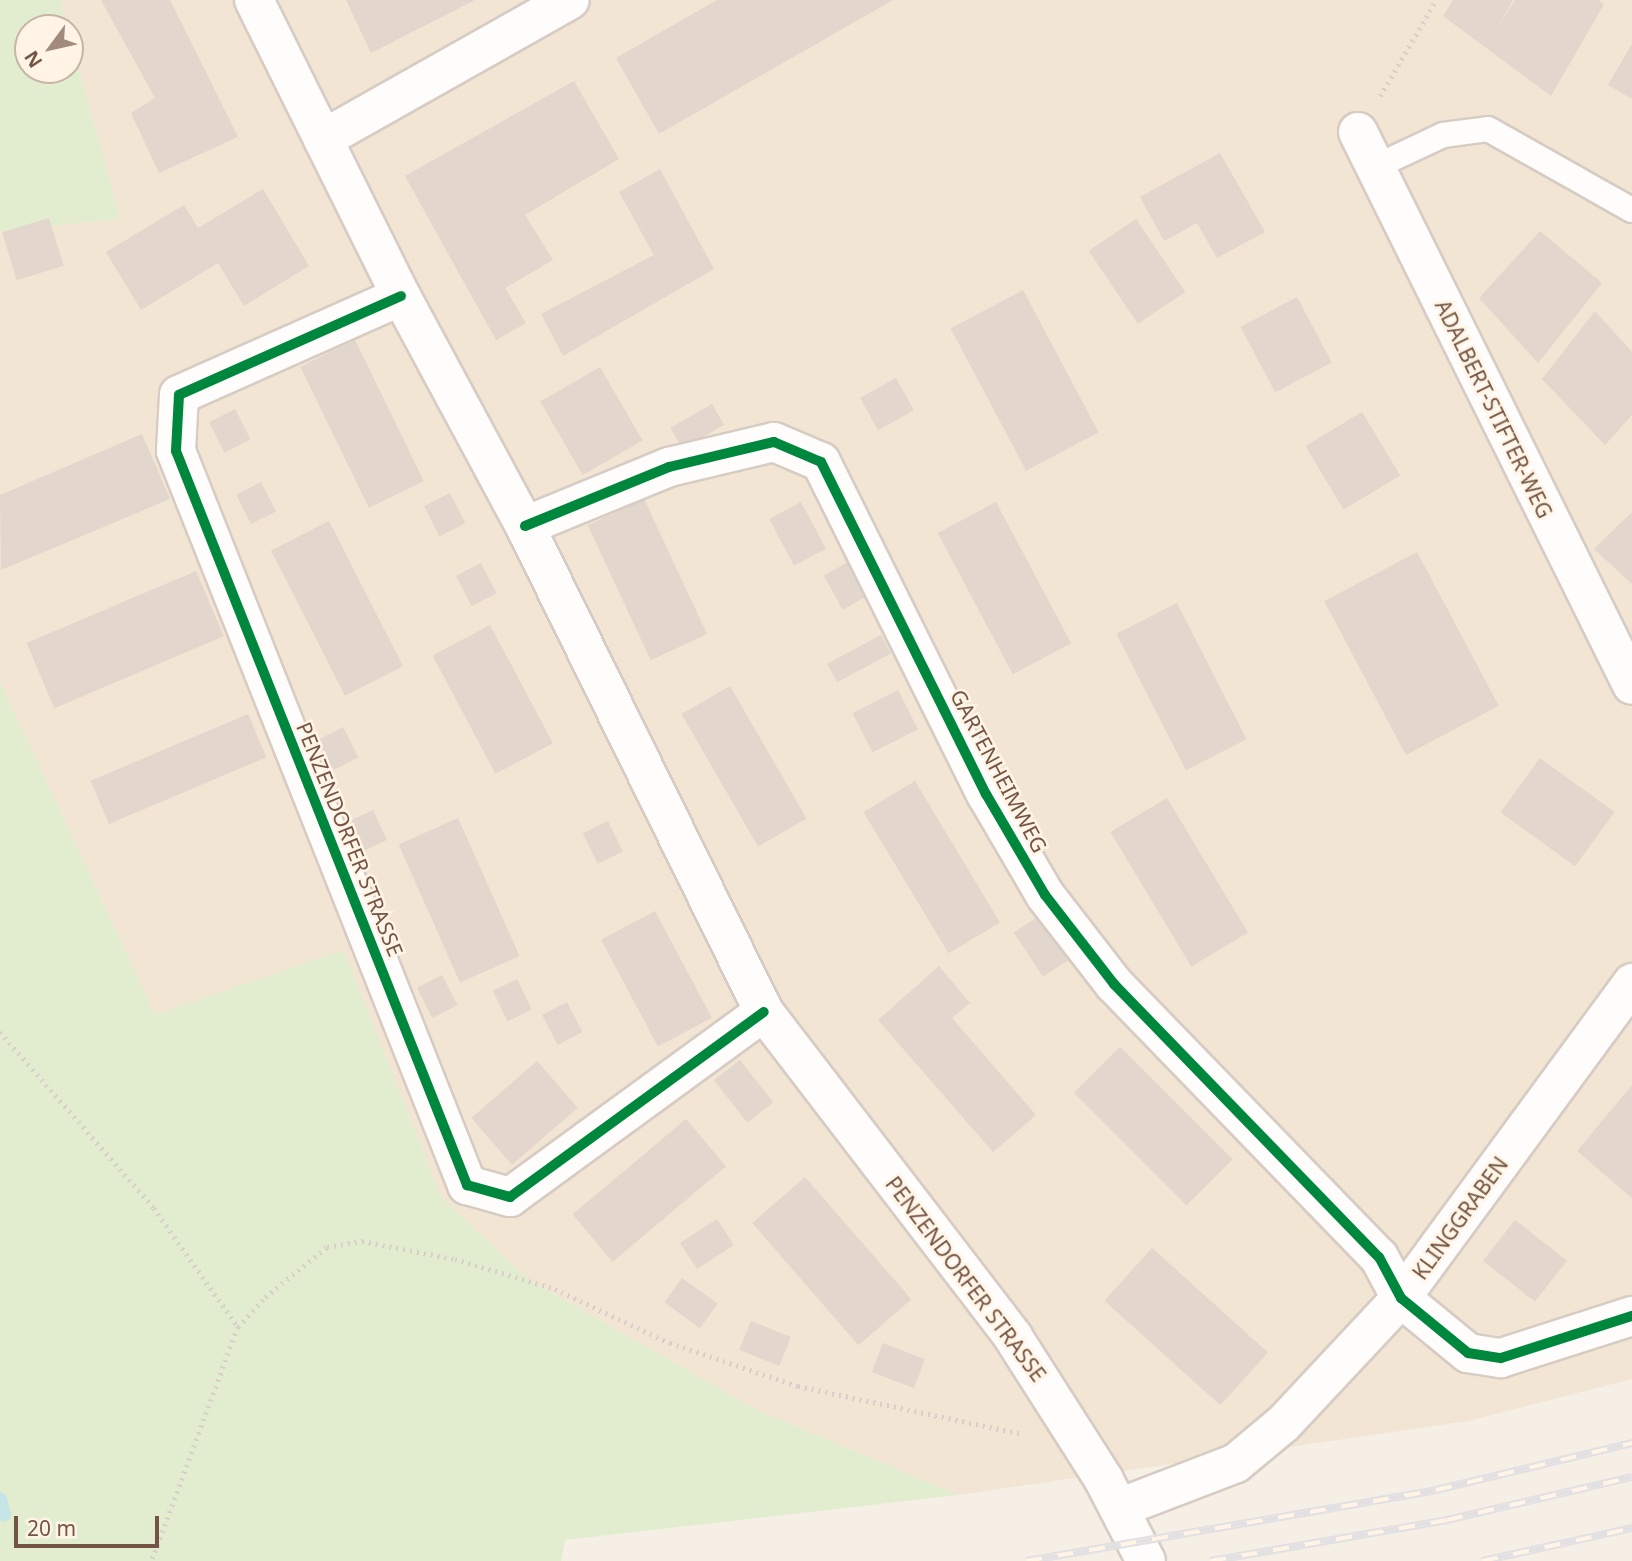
<!DOCTYPE html>
<style>
body{margin:0}
#map{position:relative;width:1632px;height:1561px;overflow:hidden;background:#f6efe5;font-family:"Noto Sans",sans-serif}
div>[style]{position:absolute}
.residential>*{inset:0;background:#f2e5d4}
.green>*{inset:0;background:#e1edce}
.stream>*{height:14px;margin:-7px;padding:0 7px;transform-origin:7px;border-radius:7px;background:#c6e5e6}
.building>*{inset:0;background:#e2d6cd;transform-origin:0 0}
.path>*{height:4.5px;margin-top:-2.25px;transform-origin:0;background:repeating-linear-gradient(90deg,#d9cfca 0 2px,transparent 0 7px)}
.roads{filter:drop-shadow(2px 0 #d7ccc3) drop-shadow(-2px 0 #d7ccc3) drop-shadow(0 2px #d7ccc3) drop-shadow(0 -2px #d7ccc3)}
.service>*{height:24px;margin:-12px;padding:0 12px;transform-origin:12px;border-radius:12px;background:#fefdfb}
.minor>*{height:38px;margin:-19px;padding:0 19px;transform-origin:19px;border-radius:19px;background:#fefdfb}
.secondary>*{height:38px;margin:-19px;padding:0 19px;transform-origin:19px;border-radius:19px;background:#fefdfb}
.rail>*{height:8px;margin-top:-4px;transform-origin:0;background:repeating-linear-gradient(90deg,#fff4e5 0 16px,#e3e0e3 0 32px);box-sizing:border-box;border-block:2px solid #e3e0e3}
.cycleway>*{height:10px;margin:-5px;padding:0 5px;transform-origin:5px;border-radius:5px;background:#00873e}
span{translate:-50% -50%;white-space:nowrap;text-align:center;line-height:1.15;-webkit-text-stroke:5px #fff4e5;paint-order:stroke}
.street-label{font-size:21px;color:#745545}
.north{position:absolute;left:14px;top:14px;width:70px;height:70px;box-sizing:border-box;background:#fff4e5;border:2px solid #c7b4a5;border-radius:50%;rotate:237deg;font-size:19px;font-weight:700;line-height:28px;text-align:center;color:#745545}
.north::after{content:'';display:block;margin:auto;width:24px;height:32px;background:#a28b7d;clip-path:polygon(50% 0,100% 100%,50% 72%,0 100%)}
.scale{position:absolute;left:14px;top:1516px;width:145px;height:32px;box-sizing:border-box;border:4px solid #745545;border-top:0;padding-left:9px;font-size:21px;line-height:24px;white-space:nowrap;color:#745545;-webkit-text-stroke:5px #fff4e5;paint-order:stroke}
</style>
<div id="map">
<div class="residential">
<div style="clip-path:polygon(60px 0,1632px 0,1632px 1379px,1468px 1421px,958px 1495px,755px 1409px,528px 1279px,441px 1197px,343px 951px,155px 1015px,0 682px,0 231px,120px 219px)"></div>
</div>
<div class="green">
<div style="clip-path:polygon(0 0,60px 0,68px 28px,28px 28px,28px 70px,70px 70px,70px 36px,120px 219px,0 231px)"></div>
<div style="clip-path:polygon(0 682px,155px 1015px,343px 950px,441px 1197px,528px 1279px,755px 1409px,958px 1495px,565px 1540px,561px 1561px,0 1561px)"></div>
</div>
<div class="stream">
<div style="left:0;top:1499px;width:16px;rotate:75deg"></div>
</div>
<div class="building">
<div style="clip-path:polygon(101px 0,170px 0,238px 137px,159px 173px,131px 113px,155px 98px)"></div>
<div style="clip-path:polygon(346px 0,475px 0,371px 53px)"></div>
<div style="clip-path:polygon(717px 0,893px 0,659px 134px,616px 58px)"></div>
<div style="clip-path:polygon(1453px 0,1513px 0,1496px 31px,1515px 0,1598px 0,1604px 4px,1551px 96px,1443px 16px)"></div>
<div style="clip-path:polygon(1632px 44px,1632px 99px,1608px 85px)"></div>
<div style="clip-path:polygon(574px 81px,619px 159px,525px 215px,553px 260px,505px 288px,526px 323px,496px 340px,405px 176px)"></div>
<div style="clip-path:polygon(1220px 153px,1265px 232px,1217px 258px,1197px 223px,1164px 241px,1140px 197px)"></div>
<div style="clip-path:polygon(660px 169px,714px 269px,563px 356px,541px 314px,654px 255px,619px 192px)"></div>
<div style="clip-path:polygon(263px 189px,309px 266px,244px 306px,218px 263px,141px 310px,106px 252px,184px 205px,198px 228px)"></div>
<div style="left:49px;top:218px;width:50px;height:49px;rotate:73deg"></div>
<div style="left:1136px;top:219px;width:88px;height:57px;rotate:56deg"></div>
<div style="clip-path:polygon(1540px 231px,1602px 283px,1538px 363px,1479px 298px)"></div>
<div style="left:1023px;top:290px;width:161px;height:82px;rotate:62deg"></div>
<div style="left:1297px;top:297px;width:74px;height:64px;rotate:62deg"></div>
<div style="clip-path:polygon(1595px 311px,1632px 352px,1632px 415px,1605px 445px,1542px 379px)"></div>
<div style="left:355px;top:340px;width:157px;height:61px;rotate:64deg"></div>
<div style="left:600px;top:367px;width:85px;height:69px;rotate:60deg"></div>
<div style="left:896px;top:378px;width:37px;height:41px;rotate:61deg"></div>
<div style="left:712px;top:404px;width:24px;height:48px;rotate:60deg"></div>
<div style="left:235px;top:409px;width:34px;height:29px;rotate:63deg"></div>
<div style="left:1362px;top:412px;width:74px;height:66px;rotate:59deg"></div>
<div style="clip-path:polygon(142px 434px,170px 499px,1px 570px,0 495px)"></div>
<div style="left:261px;top:482px;width:33px;height:28px;rotate:63deg"></div>
<div style="left:450px;top:493px;width:34px;height:29px;rotate:63deg"></div>
<div style="left:644px;top:499px;width:149px;height:62px;rotate:65deg"></div>
<div style="left:801px;top:502px;width:53px;height:36px;rotate:62deg"></div>
<div style="left:996px;top:502px;width:160px;height:66px;rotate:62deg"></div>
<div style="clip-path:polygon(1632px 512px,1632px 584px,1594px 549px)"></div>
<div style="left:329px;top:521px;width:163px;height:65px;rotate:63deg"></div>
<div style="left:1417px;top:552px;width:174px;height:105px;rotate:62deg"></div>
<div style="left:850px;top:561px;width:39px;height:30px;rotate:61deg"></div>
<div style="left:481px;top:563px;width:34px;height:28px;rotate:63deg"></div>
<div style="left:196px;top:571px;width:71px;height:184px;rotate:67deg"></div>
<div style="left:1177px;top:603px;width:153px;height:68px;rotate:63deg"></div>
<div style="left:490px;top:625px;width:134px;height:65px;rotate:62deg"></div>
<div style="left:881px;top:635px;width:21px;height:61px;rotate:62deg"></div>
<div style="left:730px;top:686px;width:153px;height:56px;rotate:60deg"></div>
<div style="left:898px;top:690px;width:44px;height:51px;rotate:63deg"></div>
<div style="left:248px;top:714px;width:47px;height:171px;rotate:67deg"></div>
<div style="left:343px;top:727px;width:34px;height:28px;rotate:63deg"></div>
<div style="left:1540px;top:758px;width:92px;height:67px;rotate:36deg"></div>
<div style="left:915px;top:781px;width:165px;height:60px;rotate:59deg"></div>
<div style="left:1167px;top:798px;width:157px;height:66px;rotate:59deg"></div>
<div style="left:373px;top:810px;width:33px;height:29px;rotate:65deg"></div>
<div style="left:458px;top:818px;width:151px;height:65px;rotate:66deg"></div>
<div style="left:608px;top:821px;width:34px;height:28px;rotate:64deg"></div>
<div style="left:1050px;top:909px;width:53px;height:43px;rotate:57deg"></div>
<div style="left:655px;top:911px;width:121px;height:61px;rotate:62deg"></div>
<div style="clip-path:polygon(939px 966px,970px 1003px,952px 1018px,1036px 1115px,993px 1152px,878px 1020px)"></div>
<div style="left:442px;top:975px;width:34px;height:28px;rotate:63deg"></div>
<div style="left:517px;top:979px;width:34px;height:27px;rotate:64deg"></div>
<div style="left:567px;top:1002px;width:34px;height:28px;rotate:63deg"></div>
<div style="left:1120px;top:1047px;width:159px;height:65px;rotate:45deg"></div>
<div style="left:740px;top:1060px;width:54px;height:33px;rotate:52deg"></div>
<div style="left:537px;top:1061px;width:62px;height:87px;rotate:49deg"></div>
<div style="clip-path:polygon(1632px 1085px,1632px 1198px,1577px 1151px)"></div>
<div style="left:686px;top:1119px;width:62px;height:148px;rotate:50deg"></div>
<div style="left:805px;top:1177px;width:162px;height:70px;rotate:49deg"></div>
<div style="left:717px;top:1219px;width:31px;height:44px;rotate:57deg"></div>
<div style="left:1515px;top:1220px;width:66px;height:52px;rotate:38deg"></div>
<div style="left:1152px;top:1248px;width:156px;height:71px;rotate:42deg"></div>
<div style="left:682px;top:1278px;width:44px;height:30px;rotate:36deg"></div>
<div style="left:751px;top:1321px;width:43px;height:31px;rotate:22deg"></div>
<div style="left:883px;top:1343px;width:45px;height:31px;rotate:21deg"></div>
</div>
<div class="path">
<div style="left:1380px;top:96px;width:111px;rotate:-59.7deg"></div>
<div style="left:0;top:1032px;width:234px;rotate:48.8deg"></div>
<div style="left:154px;top:1208px;width:146px;rotate:54.8deg"></div>
<div style="left:238px;top:1327px;width:249px;rotate:110.2deg"></div>
<div style="left:238px;top:1327px;width:40px;rotate:-48deg"></div>
<div style="left:265px;top:1297px;width:80px;rotate:-38.9deg"></div>
<div style="left:327px;top:1247px;width:36px;rotate:-10deg"></div>
<div style="left:362px;top:1241px;width:95px;rotate:11deg"></div>
<div style="left:455px;top:1259px;width:104px;rotate:16.7deg"></div>
<div style="left:555px;top:1289px;width:127px;rotate:25.2deg"></div>
<div style="left:670px;top:1343px;width:135px;rotate:18.6deg"></div>
<div style="left:798px;top:1386px;width:229px;rotate:12.1deg"></div>
</div>
<div class="roads">
<div class="service">
<div style="left:1375px;top:167px;width:75px;rotate:-25.2deg"></div>
<div style="left:1443px;top:135px;width:45px;rotate:-7.6deg"></div>
<div style="left:1488px;top:129px;width:165px;rotate:29.4deg"></div>
</div>
<div class="minor">
<div style="left:1358px;top:132px;width:617px;rotate:63.64deg"></div>
<div style="left:323px;top:139px;width:283px;rotate:-29.4deg"></div>
<div style="left:401px;top:296px;width:243px;rotate:156deg"></div>
<div style="left:179px;top:395px;width:56px;rotate:93.1deg"></div>
<div style="left:176px;top:451px;width:790px;rotate:68.37deg"></div>
<div style="left:467px;top:1185px;width:45px;rotate:15.6deg"></div>
<div style="left:510px;top:1197px;width:314px;rotate:-36.1deg"></div>
<div style="left:525px;top:526px;width:156px;rotate:-22.3deg"></div>
<div style="left:669px;top:467px;width:108px;rotate:-13.4deg"></div>
<div style="left:774px;top:442px;width:51px;rotate:23.1deg"></div>
<div style="left:821px;top:462px;width:371px;rotate:63.6deg"></div>
<div style="left:986px;top:794px;width:117px;rotate:59.7deg"></div>
<div style="left:1045px;top:895px;width:113px;rotate:52.2deg"></div>
<div style="left:1114px;top:984px;width:380px;rotate:45.9deg"></div>
<div style="left:1379px;top:1257px;width:47px;rotate:61.8deg"></div>
<div style="left:1401px;top:1298px;width:87px;rotate:39.4deg"></div>
<div style="left:1468px;top:1353px;width:33px;rotate:9deg"></div>
<div style="left:1501px;top:1358px;width:138px;rotate:-17.8deg"></div>
<div style="left:1119px;top:1508px;width:125px;rotate:-21deg"></div>
<div style="left:1236px;top:1463px;width:62px;rotate:-39.8deg"></div>
<div style="left:1284px;top:1423px;width:171px;rotate:-46.9deg"></div>
<div style="left:1401px;top:1298px;width:391px;rotate:-53.7deg"></div>
</div>
<div class="secondary">
<div style="left:254px;top:0;width:330px;rotate:63.6deg"></div>
<div style="left:401px;top:296px;width:261px;rotate:61.7deg"></div>
<div style="left:525px;top:526px;width:542px;rotate:63.81deg"></div>
<div style="left:764px;top:1012px;width:409px;rotate:52.5deg"></div>
<div style="left:1013px;top:1337px;width:169px;rotate:57.5deg"></div>
<div style="left:1104px;top:1480px;width:91px;rotate:62.6deg"></div>
</div>
</div>
<div class="rail">
<div style="left:1026px;top:1561px;width:416px;rotate:-9.8deg"></div>
<div style="left:1436px;top:1490px;width:202px;rotate:-13.5deg"></div>
<div style="left:1210px;top:1561px;width:241px;rotate:-9.8deg"></div>
<div style="left:1447px;top:1520px;width:190px;rotate:-13.1deg"></div>
<div style="left:1482px;top:1561px;width:154px;rotate:-12.4deg"></div>
</div>
<div class="cycleway">
<div style="left:401px;top:296px;width:243px;rotate:156deg"></div>
<div style="left:179px;top:395px;width:56px;rotate:93.1deg"></div>
<div style="left:176px;top:451px;width:790px;rotate:68.37deg"></div>
<div style="left:467px;top:1185px;width:45px;rotate:15.6deg"></div>
<div style="left:510px;top:1197px;width:314px;rotate:-36.1deg"></div>
<div style="left:525px;top:526px;width:156px;rotate:-22.3deg"></div>
<div style="left:669px;top:467px;width:108px;rotate:-13.4deg"></div>
<div style="left:774px;top:442px;width:51px;rotate:23.1deg"></div>
<div style="left:821px;top:462px;width:371px;rotate:63.6deg"></div>
<div style="left:986px;top:794px;width:117px;rotate:59.7deg"></div>
<div style="left:1045px;top:895px;width:113px;rotate:52.2deg"></div>
<div style="left:1114px;top:984px;width:380px;rotate:45.9deg"></div>
<div style="left:1379px;top:1257px;width:47px;rotate:61.8deg"></div>
<div style="left:1401px;top:1298px;width:87px;rotate:39.4deg"></div>
<div style="left:1468px;top:1353px;width:33px;rotate:9deg"></div>
<div style="left:1501px;top:1358px;width:138px;rotate:-17.8deg"></div>
</div>
<div class="street-label">
<span style="left:1494px;top:409px;rotate:64deg">ADALBERT-STIFTER-WEG</span>
<span style="left:999px;top:771px;rotate:62deg">GARTENHEIMWEG</span>
<span style="left:350px;top:839px;rotate:68deg">PENZENDORFER STRASSE</span>
<span style="left:1460px;top:1218px;rotate:-54deg">KLINGGRABEN</span>
<span style="left:966px;top:1279px;rotate:53deg">PENZENDORFER STRASSE</span>
</div>
<div class="north">N</div>
<div class="scale">20 m</div>
</div>
